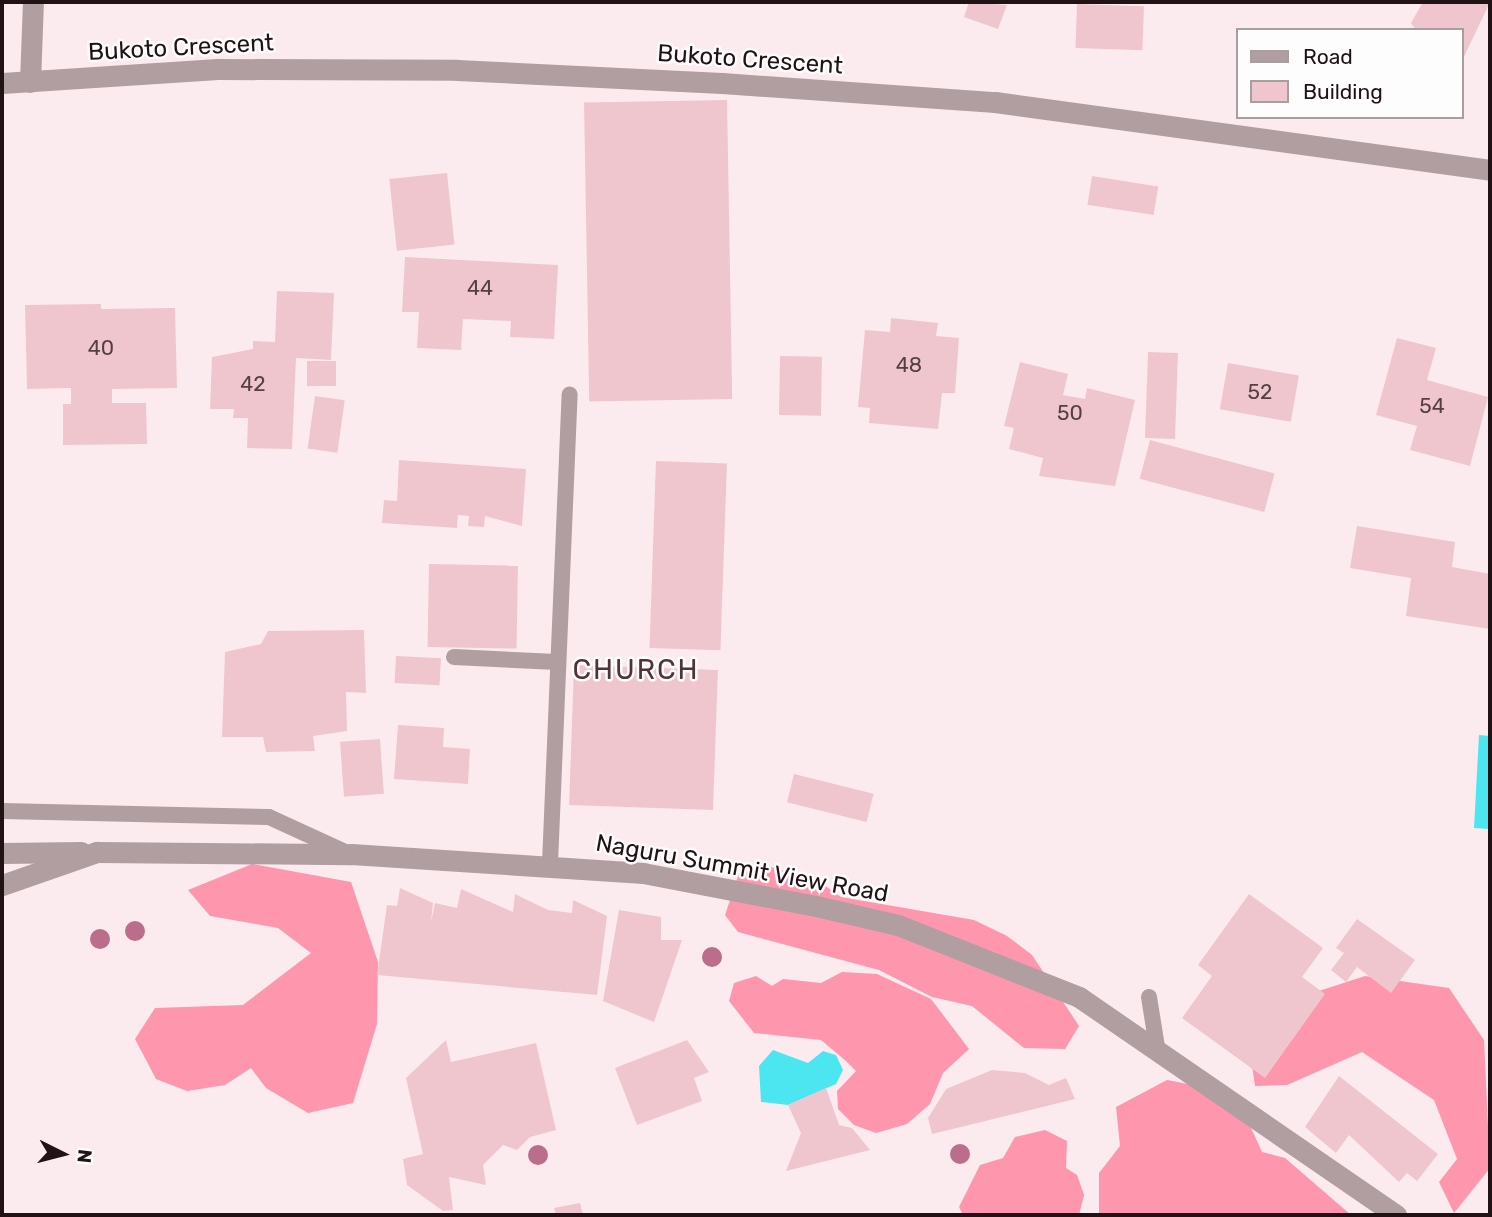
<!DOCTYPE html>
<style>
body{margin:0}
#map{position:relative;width:1492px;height:1217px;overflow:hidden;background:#fcebee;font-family:Rubik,sans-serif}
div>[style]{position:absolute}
.forest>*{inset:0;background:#fe96ad}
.water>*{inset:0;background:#4be6f0}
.building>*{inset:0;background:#efc6cd;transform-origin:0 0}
.lane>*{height:16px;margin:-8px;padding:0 8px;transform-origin:8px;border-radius:8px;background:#b09ea1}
.street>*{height:21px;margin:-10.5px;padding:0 10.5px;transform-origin:10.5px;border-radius:10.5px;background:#b09ea1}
.trees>*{width:20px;height:20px;margin:-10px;border-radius:50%;background:#bb6d8c}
span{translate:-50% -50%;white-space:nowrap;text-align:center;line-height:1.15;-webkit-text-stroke:5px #fdfdfd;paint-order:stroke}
.number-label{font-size:21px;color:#543f43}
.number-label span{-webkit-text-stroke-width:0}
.street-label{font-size:24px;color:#201215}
.quarter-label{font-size:28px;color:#523238;letter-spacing:2px}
.frame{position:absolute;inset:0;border:4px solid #201215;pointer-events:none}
.legend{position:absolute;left:1236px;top:28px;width:228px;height:91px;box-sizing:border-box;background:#fdfdfd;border:2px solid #a59fa0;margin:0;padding:9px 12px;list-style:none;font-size:21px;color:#201215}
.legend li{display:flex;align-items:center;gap:14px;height:35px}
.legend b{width:35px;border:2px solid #a59fa0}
.north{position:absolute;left:28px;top:1119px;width:70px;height:70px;-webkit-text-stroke:5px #fdfdfd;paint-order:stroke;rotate:96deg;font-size:19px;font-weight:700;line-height:28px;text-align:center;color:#201215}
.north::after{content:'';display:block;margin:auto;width:24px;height:32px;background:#201215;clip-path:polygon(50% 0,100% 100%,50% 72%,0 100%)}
</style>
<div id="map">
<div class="forest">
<div style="clip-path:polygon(252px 864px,351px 882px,378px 962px,377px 1024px,353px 1103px,308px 1113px,266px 1088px,251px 1068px,225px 1085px,187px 1091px,156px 1079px,135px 1039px,155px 1008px,243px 1005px,311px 953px,278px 928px,210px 916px,188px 890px)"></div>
<div style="clip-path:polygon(771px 867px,820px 882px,841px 897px,974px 920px,1007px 936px,1032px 955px,1079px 1026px,1065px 1049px,1024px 1048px,972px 1006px,932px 997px,879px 970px,738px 932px,725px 915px,739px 873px)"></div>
<div style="clip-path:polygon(842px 972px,877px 974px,931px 999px,969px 1049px,943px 1073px,930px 1104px,907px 1124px,876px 1133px,854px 1125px,838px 1109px,837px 1091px,856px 1071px,846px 1061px,821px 1040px,754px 1033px,729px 1001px,734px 983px,756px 976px,772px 986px,783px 979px,821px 983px)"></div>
<div style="clip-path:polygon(1365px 976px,1449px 988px,1484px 1040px,1490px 1168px,1454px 1213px,1439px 1182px,1457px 1159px,1434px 1100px,1362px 1052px,1287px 1085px,1255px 1086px,1249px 1045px,1282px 1003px)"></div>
<div style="clip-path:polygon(1167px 1080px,1235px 1093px,1262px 1152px,1285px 1158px,1351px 1215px,1099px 1215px,1099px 1173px,1120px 1146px,1116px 1107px)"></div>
<div style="clip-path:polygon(1045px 1130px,1067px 1141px,1066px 1168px,1077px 1175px,1084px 1195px,1079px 1215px,963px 1215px,959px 1207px,980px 1165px,1003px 1158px,1015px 1137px)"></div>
</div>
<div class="water">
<div style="clip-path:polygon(1479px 735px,1490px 736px,1490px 829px,1474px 828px)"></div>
<div style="clip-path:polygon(773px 1050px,808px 1063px,823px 1051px,836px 1055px,843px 1070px,836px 1084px,788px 1105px,761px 1102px,759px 1066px)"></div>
</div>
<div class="building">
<div style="clip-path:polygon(969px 2px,1007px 5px,998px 29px,964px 17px)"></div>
<div style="clip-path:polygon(1423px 2px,1490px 2px,1462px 61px,1462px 30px,1416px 30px,1411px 23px)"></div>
<div style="left:1077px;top:4px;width:67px;height:44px;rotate:2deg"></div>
<div style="left:727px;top:100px;width:299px;height:143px;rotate:89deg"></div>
<div style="left:447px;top:173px;width:72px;height:58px;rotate:84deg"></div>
<div style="left:1092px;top:176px;width:67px;height:29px;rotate:9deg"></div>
<div style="clip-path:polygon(405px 257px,558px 265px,554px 339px,510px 337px,511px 321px,463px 319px,461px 350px,417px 348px,419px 312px,402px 312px)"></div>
<div style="clip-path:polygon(277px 291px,334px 293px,331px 360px,296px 358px,292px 449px,247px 448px,248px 418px,233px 418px,234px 409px,210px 409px,212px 357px,253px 349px,253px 341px,275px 342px)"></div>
<div style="clip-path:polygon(101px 304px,101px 309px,175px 308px,177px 388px,112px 389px,112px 403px,146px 403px,147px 444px,63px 445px,63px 404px,71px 404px,71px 388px,27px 389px,25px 305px)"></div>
<div style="clip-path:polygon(891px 318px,938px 323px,936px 336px,959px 338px,955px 393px,942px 393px,938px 429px,869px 423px,870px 408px,858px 407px,865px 330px,890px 332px)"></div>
<div style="clip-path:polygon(1397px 338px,1436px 348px,1427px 380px,1488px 397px,1470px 466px,1410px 450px,1417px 426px,1376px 415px)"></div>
<div style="left:1148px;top:352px;width:30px;height:86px;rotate:2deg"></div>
<div style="left:780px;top:356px;width:42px;height:59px;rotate:1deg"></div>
<div style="left:307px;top:361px;width:29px;height:25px"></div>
<div style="clip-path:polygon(1020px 362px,1068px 374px,1063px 395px,1085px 399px,1087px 388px,1135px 400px,1115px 486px,1039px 476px,1043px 458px,1009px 449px,1014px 428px,1004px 426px)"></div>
<div style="left:1228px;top:363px;width:72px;height:47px;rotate:10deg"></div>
<div style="left:315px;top:396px;width:30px;height:53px;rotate:8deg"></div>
<div style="left:1150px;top:440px;width:129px;height:40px;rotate:15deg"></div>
<div style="clip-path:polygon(399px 460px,526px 469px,522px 526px,485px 516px,484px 527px,468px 526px,469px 516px,458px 515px,457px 528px,382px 523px,384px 500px,397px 501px)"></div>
<div style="left:656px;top:461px;width:71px;height:187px;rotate:2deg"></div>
<div style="clip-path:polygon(1357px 526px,1455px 542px,1452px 567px,1490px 574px,1490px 629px,1406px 616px,1411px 578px,1350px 568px)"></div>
<div style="left:429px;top:564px;width:89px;height:83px;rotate:1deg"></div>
<div style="clip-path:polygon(364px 630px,366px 693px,346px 692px,347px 731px,313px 736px,315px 751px,266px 752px,263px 737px,222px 737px,225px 652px,261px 644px,268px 631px)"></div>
<div style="left:396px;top:656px;width:45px;height:27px;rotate:3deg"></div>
<div style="left:574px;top:665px;width:144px;height:140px;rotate:2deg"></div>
<div style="clip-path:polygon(398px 725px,444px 728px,443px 747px,470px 749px,468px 784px,394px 779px)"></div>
<div style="left:380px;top:739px;width:55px;height:40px;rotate:86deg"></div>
<div style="left:794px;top:774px;width:82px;height:29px;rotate:14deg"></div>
<div style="clip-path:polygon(400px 888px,433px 903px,431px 922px,435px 903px,457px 908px,461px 889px,513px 912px,515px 894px,548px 910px,572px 913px,573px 900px,607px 916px,597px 995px,377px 975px,387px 905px,397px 906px)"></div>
<div style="clip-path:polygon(1249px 894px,1323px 948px,1302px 977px,1325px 994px,1265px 1078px,1182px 1018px,1212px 976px,1198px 965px)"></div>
<div style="clip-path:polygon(619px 910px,661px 917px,661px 940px,682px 940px,654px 1022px,603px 1001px)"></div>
<div style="clip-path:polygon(1357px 919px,1415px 960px,1391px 993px,1357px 967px,1346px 982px,1331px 970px,1344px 953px,1336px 948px)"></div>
<div style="clip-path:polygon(446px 1040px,451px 1062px,536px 1043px,556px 1130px,530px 1137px,517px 1150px,503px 1145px,483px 1165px,486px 1185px,449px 1177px,453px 1210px,443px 1211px,407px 1185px,403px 1159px,423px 1154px,406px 1078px)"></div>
<div style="clip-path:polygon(687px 1040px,709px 1072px,694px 1078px,702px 1101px,637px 1125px,615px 1068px)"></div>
<div style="clip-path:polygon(992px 1070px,1025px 1073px,1049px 1085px,1066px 1078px,1075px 1099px,932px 1134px,928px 1118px,946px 1089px)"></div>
<div style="clip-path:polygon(1339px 1076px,1438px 1154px,1417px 1181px,1407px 1173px,1399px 1182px,1349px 1135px,1336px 1153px,1305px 1127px)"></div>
<div style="clip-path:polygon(826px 1088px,839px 1125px,852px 1128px,870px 1150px,786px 1171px,801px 1133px,788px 1105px)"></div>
<div style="clip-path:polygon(580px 1203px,583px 1215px,556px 1215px,554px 1208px)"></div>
</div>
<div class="lane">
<div style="left:454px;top:657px;width:103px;rotate:2.8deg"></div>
<div style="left:2px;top:811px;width:267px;rotate:1.3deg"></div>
<div style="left:269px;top:817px;width:84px;rotate:24.7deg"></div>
<div style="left:550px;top:863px;width:469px;rotate:-87.6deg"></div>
<div style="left:1149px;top:997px;width:57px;rotate:80.9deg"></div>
</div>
<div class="street">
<div style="left:30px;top:82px;width:80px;rotate:-87.9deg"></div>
<div style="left:2px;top:83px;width:216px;rotate:-3.7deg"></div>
<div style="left:218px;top:69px;width:239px;rotate:0.2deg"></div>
<div style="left:457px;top:70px;width:265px;rotate:2.8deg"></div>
<div style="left:722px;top:83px;width:274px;rotate:4deg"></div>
<div style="left:995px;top:102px;width:500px;rotate:7.8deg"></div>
<div style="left:2px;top:853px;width:79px;rotate:-0.7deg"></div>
<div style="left:2px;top:885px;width:101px;rotate:-19.2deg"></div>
<div style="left:97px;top:852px;width:254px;rotate:0.5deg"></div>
<div style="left:351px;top:854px;width:293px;rotate:3.7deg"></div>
<div style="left:643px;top:873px;width:176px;rotate:10.8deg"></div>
<div style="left:816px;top:906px;width:84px;rotate:13deg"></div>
<div style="left:898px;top:925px;width:195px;rotate:21.7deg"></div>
<div style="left:1079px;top:997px;width:385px;rotate:34.5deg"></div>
</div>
<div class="trees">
<div style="left:135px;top:931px"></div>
<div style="left:100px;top:939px"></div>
<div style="left:712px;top:957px"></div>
<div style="left:960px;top:1154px"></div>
<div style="left:538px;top:1155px"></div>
</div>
<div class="number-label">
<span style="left:480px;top:288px">44</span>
<span style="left:101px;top:348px">40</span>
<span style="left:909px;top:365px">48</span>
<span style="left:253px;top:384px">42</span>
<span style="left:1260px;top:392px">52</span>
<span style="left:1432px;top:406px">54</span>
<span style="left:1070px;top:413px">50</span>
</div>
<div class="street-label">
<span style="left:181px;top:48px;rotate:-3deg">Bukoto Crescent</span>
<span style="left:750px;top:60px;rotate:4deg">Bukoto Crescent</span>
<span style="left:742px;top:869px;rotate:10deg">Naguru Summit View Road</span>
</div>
<div class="quarter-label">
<span style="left:636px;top:670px">CHURCH</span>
</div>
<div class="frame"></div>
<ul class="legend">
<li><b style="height:9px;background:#b09ea1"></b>Road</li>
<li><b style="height:19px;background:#efc6cd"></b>Building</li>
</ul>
<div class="north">N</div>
</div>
